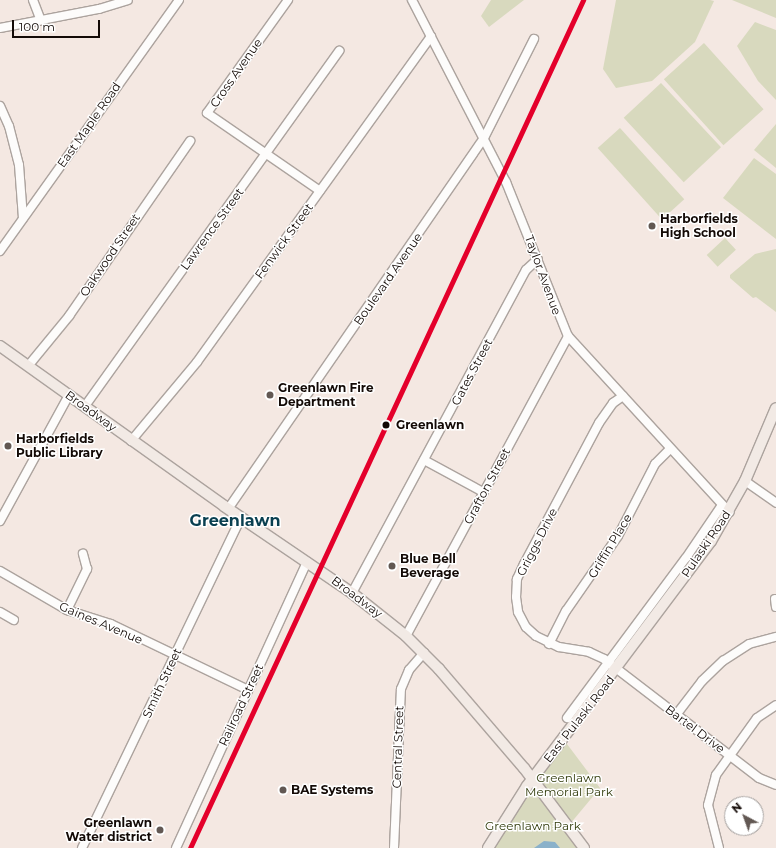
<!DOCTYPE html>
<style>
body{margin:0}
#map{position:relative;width:776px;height:848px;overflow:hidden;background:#f4e8e2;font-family:Montserrat,sans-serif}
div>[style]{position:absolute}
.green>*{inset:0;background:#d8d9be;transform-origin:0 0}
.water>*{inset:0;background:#8ab1ca}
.roads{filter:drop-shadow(1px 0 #aca39e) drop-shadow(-1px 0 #aca39e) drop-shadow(0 1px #aca39e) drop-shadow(0 -1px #aca39e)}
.minor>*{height:8px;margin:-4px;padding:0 4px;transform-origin:4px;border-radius:4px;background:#fdfcfb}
.major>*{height:10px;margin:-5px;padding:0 5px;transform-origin:5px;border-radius:5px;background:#f2eae5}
.rail-1>*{height:5px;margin:-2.5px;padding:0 2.5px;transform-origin:2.5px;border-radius:2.5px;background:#e4002b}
.dots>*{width:11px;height:11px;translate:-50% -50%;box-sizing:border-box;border:2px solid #fff;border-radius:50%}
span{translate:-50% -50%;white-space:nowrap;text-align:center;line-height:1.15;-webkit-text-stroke:3px #fff;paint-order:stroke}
.street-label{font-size:12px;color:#130a06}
.poi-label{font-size:12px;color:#130a06;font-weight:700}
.left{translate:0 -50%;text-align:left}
.right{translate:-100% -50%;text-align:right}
.stop-label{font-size:12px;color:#130a06;font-weight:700}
.park-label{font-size:12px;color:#313b0b}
.district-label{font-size:16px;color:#093f50;font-weight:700}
.north{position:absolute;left:724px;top:796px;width:40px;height:40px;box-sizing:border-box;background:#fff;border:1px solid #a19d9b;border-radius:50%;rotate:319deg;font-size:11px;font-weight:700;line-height:16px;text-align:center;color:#130a06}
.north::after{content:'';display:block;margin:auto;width:14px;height:18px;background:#625853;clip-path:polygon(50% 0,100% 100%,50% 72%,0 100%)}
.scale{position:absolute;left:12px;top:20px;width:88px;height:18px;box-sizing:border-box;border:2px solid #130a06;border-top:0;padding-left:5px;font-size:12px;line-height:14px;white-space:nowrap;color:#130a06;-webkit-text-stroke:3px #fff;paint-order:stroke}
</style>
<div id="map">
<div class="green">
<div style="clip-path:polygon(491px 0,524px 0,489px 27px,481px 16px)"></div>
<div style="clip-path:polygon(616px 0,710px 0,714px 1px,695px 42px,652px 81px,616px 88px,603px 69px)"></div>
<div style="clip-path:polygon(732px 0,776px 0,776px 18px)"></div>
<div style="clip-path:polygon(755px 22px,776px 30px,776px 100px,758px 81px,737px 46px)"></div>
<div style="left:704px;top:43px;width:89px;height:54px;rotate:48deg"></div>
<div style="left:661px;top:83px;width:88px;height:51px;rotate:47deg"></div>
<div style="clip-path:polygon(776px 124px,776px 168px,754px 150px)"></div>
<div style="left:620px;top:128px;width:96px;height:30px;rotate:48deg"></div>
<div style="clip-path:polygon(754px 158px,776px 174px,776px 239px,723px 198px)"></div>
<div style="left:725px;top:238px;width:16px;height:25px;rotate:47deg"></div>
<div style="clip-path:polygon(776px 249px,776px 312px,756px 297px,753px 298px,730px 278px,730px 275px,755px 254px)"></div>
<div style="clip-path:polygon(564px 740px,600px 788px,570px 824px,543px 789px,543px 768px)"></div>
<div style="clip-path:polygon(537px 794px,579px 848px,493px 848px,525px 795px)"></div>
</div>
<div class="water">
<div style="clip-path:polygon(544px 841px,555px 842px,560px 848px,534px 848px)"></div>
</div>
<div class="roads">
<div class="minor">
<div style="left:33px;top:0;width:22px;rotate:69deg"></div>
<div style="left:288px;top:0;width:139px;rotate:125.6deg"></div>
<div style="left:207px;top:113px;width:137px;rotate:34.6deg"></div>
<div style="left:412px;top:0;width:205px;rotate:62.7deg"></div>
<div style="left:506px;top:182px;width:166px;rotate:68.1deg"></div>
<div style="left:568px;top:336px;width:239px;rotate:47.5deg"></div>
<div style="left:0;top:28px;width:101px;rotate:-10.9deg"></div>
<div style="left:99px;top:9px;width:30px;rotate:-17deg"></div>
<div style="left:0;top:106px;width:22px;rotate:66deg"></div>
<div style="left:9px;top:126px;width:40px;rotate:75.6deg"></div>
<div style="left:19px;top:165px;width:53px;rotate:85.7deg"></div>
<div style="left:0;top:251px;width:308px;rotate:-54.5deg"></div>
<div style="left:28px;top:366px;width:65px;rotate:-50.6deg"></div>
<div style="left:69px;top:316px;width:213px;rotate:-55.3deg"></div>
<div style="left:623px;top:396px;width:12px;rotate:145deg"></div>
<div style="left:613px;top:403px;width:24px;rotate:125deg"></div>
<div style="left:599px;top:423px;width:160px;rotate:118deg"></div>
<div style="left:524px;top:564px;width:17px;rotate:115deg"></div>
<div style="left:517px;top:579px;width:18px;rotate:93deg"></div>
<div style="left:516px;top:597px;width:15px;rotate:82deg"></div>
<div style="left:518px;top:612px;width:17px;rotate:62deg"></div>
<div style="left:526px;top:627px;width:13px;rotate:42deg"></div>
<div style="left:536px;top:636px;width:25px;rotate:26deg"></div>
<div style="left:559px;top:647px;width:30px;rotate:9deg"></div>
<div style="left:589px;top:652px;width:17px;rotate:25deg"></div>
<div style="left:604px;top:659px;width:195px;rotate:37.5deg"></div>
<div style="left:759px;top:778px;width:18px;rotate:22deg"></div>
<div style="left:85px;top:406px;width:437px;rotate:-54.4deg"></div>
<div style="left:131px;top:441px;width:103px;rotate:-50.1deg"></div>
<div style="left:197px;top:362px;width:401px;rotate:-54.3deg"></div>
<div style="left:424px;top:460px;width:67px;rotate:28.5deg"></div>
<div style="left:745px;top:481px;width:38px;rotate:35deg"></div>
<div style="left:228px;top:509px;width:451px;rotate:-55.4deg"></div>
<div style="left:484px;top:138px;width:111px;rotate:-63.2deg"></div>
<div style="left:0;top:521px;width:144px;rotate:-61.3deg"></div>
<div style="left:0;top:571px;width:78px;rotate:30.2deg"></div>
<div style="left:67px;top:610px;width:46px;rotate:17.7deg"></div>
<div style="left:111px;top:624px;width:152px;rotate:25.7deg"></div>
<div style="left:352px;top:593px;width:367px;rotate:-61.7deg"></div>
<div style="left:526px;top:270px;width:16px;rotate:-43deg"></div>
<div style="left:775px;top:599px;width:8px;rotate:83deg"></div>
<div style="left:67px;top:610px;width:46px;rotate:-64deg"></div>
<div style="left:87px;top:569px;width:16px;rotate:-105deg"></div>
<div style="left:0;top:612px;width:16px;rotate:30deg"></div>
<div style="left:406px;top:636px;width:341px;rotate:-61.6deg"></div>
<div style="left:549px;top:644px;width:37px;rotate:-63deg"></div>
<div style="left:566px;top:611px;width:91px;rotate:-55.3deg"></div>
<div style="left:618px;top:536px;width:81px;rotate:-62.8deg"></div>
<div style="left:655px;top:464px;width:21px;rotate:-45deg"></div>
<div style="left:676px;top:715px;width:43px;rotate:-52.6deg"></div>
<div style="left:702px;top:681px;width:29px;rotate:-44deg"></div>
<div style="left:723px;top:661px;width:31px;rotate:-33deg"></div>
<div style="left:749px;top:644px;width:28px;rotate:-15deg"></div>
<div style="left:567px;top:718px;width:199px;rotate:-53.4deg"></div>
<div style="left:686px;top:558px;width:64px;rotate:-55.8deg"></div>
<div style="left:82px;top:848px;width:366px;rotate:-64.3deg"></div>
<div style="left:176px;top:848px;width:315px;rotate:-65.4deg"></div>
<div style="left:394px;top:848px;width:159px;rotate:-87.5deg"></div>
<div style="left:401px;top:689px;width:21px;rotate:-67deg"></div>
<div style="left:409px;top:670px;width:23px;rotate:-49deg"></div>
<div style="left:719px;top:848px;width:44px;rotate:-104.3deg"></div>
<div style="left:708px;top:805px;width:31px;rotate:-75deg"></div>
<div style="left:716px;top:775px;width:70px;rotate:-54.3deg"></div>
<div style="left:757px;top:718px;width:23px;rotate:-34deg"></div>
</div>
<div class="major">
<div style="left:0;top:346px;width:275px;rotate:35.5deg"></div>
<div style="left:224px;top:506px;width:155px;rotate:34.2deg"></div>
<div style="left:352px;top:593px;width:69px;rotate:38.5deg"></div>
<div style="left:406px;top:636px;width:47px;rotate:45deg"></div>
<div style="left:439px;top:669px;width:130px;rotate:49.4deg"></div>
<div style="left:524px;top:768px;width:100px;rotate:53.1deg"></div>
<div style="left:488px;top:848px;width:73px;rotate:-57.8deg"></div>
<div style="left:527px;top:786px;width:306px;rotate:-53.1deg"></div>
<div style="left:711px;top:541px;width:69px;rotate:-60.5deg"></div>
<div style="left:745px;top:481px;width:79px;rotate:-67deg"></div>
</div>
</div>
<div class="rail-1">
<div style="left:190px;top:848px;width:935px;rotate:-65.13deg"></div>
</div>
<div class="dots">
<div style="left:652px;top:226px;background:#625853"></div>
<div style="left:270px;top:395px;background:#625853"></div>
<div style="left:386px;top:425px;background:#130a06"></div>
<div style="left:8px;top:446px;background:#625853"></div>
<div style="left:392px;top:566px;background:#625853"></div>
<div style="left:283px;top:790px;background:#625853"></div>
<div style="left:160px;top:830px;background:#625853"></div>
</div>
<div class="street-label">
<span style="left:236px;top:73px;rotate:-55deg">Cross Avenue</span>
<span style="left:89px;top:125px;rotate:-55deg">East Maple Road</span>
<span style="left:212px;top:229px;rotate:-54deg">Lawrence Street</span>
<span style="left:284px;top:241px;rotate:-54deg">Fenwick Street</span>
<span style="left:110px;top:255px;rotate:-56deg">Oakwood Street</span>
<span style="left:543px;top:275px;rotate:70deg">Taylor Avenue</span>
<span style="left:388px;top:279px;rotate:-55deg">Boulevard Avenue</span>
<span style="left:472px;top:372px;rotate:-62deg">Gates Street</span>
<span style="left:91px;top:411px;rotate:36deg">Broadway</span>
<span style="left:487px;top:486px;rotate:-62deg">Grafton Street</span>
<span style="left:537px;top:542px;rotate:-63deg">Griggs Drive</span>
<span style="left:706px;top:544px;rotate:-56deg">Pulaski Road</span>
<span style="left:610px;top:546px;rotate:-59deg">Griffin Place</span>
<span style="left:357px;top:597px;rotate:37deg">Broadway</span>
<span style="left:101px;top:623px;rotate:23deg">Gaines Avenue</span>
<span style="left:162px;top:683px;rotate:-65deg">Smith Street</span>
<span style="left:241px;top:705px;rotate:-65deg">Railroad Street</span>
<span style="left:579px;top:719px;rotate:-52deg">East Pulaski Road</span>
<span style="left:695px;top:729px;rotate:37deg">Bartel Drive</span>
<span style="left:398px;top:747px;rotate:-88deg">Central Street</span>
</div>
<div class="poi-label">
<span class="left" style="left:660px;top:226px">Harborfields<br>High School</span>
<span class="left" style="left:278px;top:395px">Greenlawn Fire<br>Department</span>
<span class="left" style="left:16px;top:446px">Harborfields<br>Public Library</span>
<span class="left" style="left:400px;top:566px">Blue Bell<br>Beverage</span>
<span class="left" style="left:291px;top:790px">BAE Systems</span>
<span class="right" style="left:152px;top:830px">Greenlawn<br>Water district</span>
</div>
<div class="stop-label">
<span class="left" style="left:396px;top:425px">Greenlawn</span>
</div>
<div class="park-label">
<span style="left:569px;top:785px">Greenlawn<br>Memorial Park</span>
<span style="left:533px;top:826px">Greenlawn Park</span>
</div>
<div class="district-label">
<span style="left:235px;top:521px">Greenlawn</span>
</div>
<div class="north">N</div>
<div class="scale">100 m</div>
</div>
